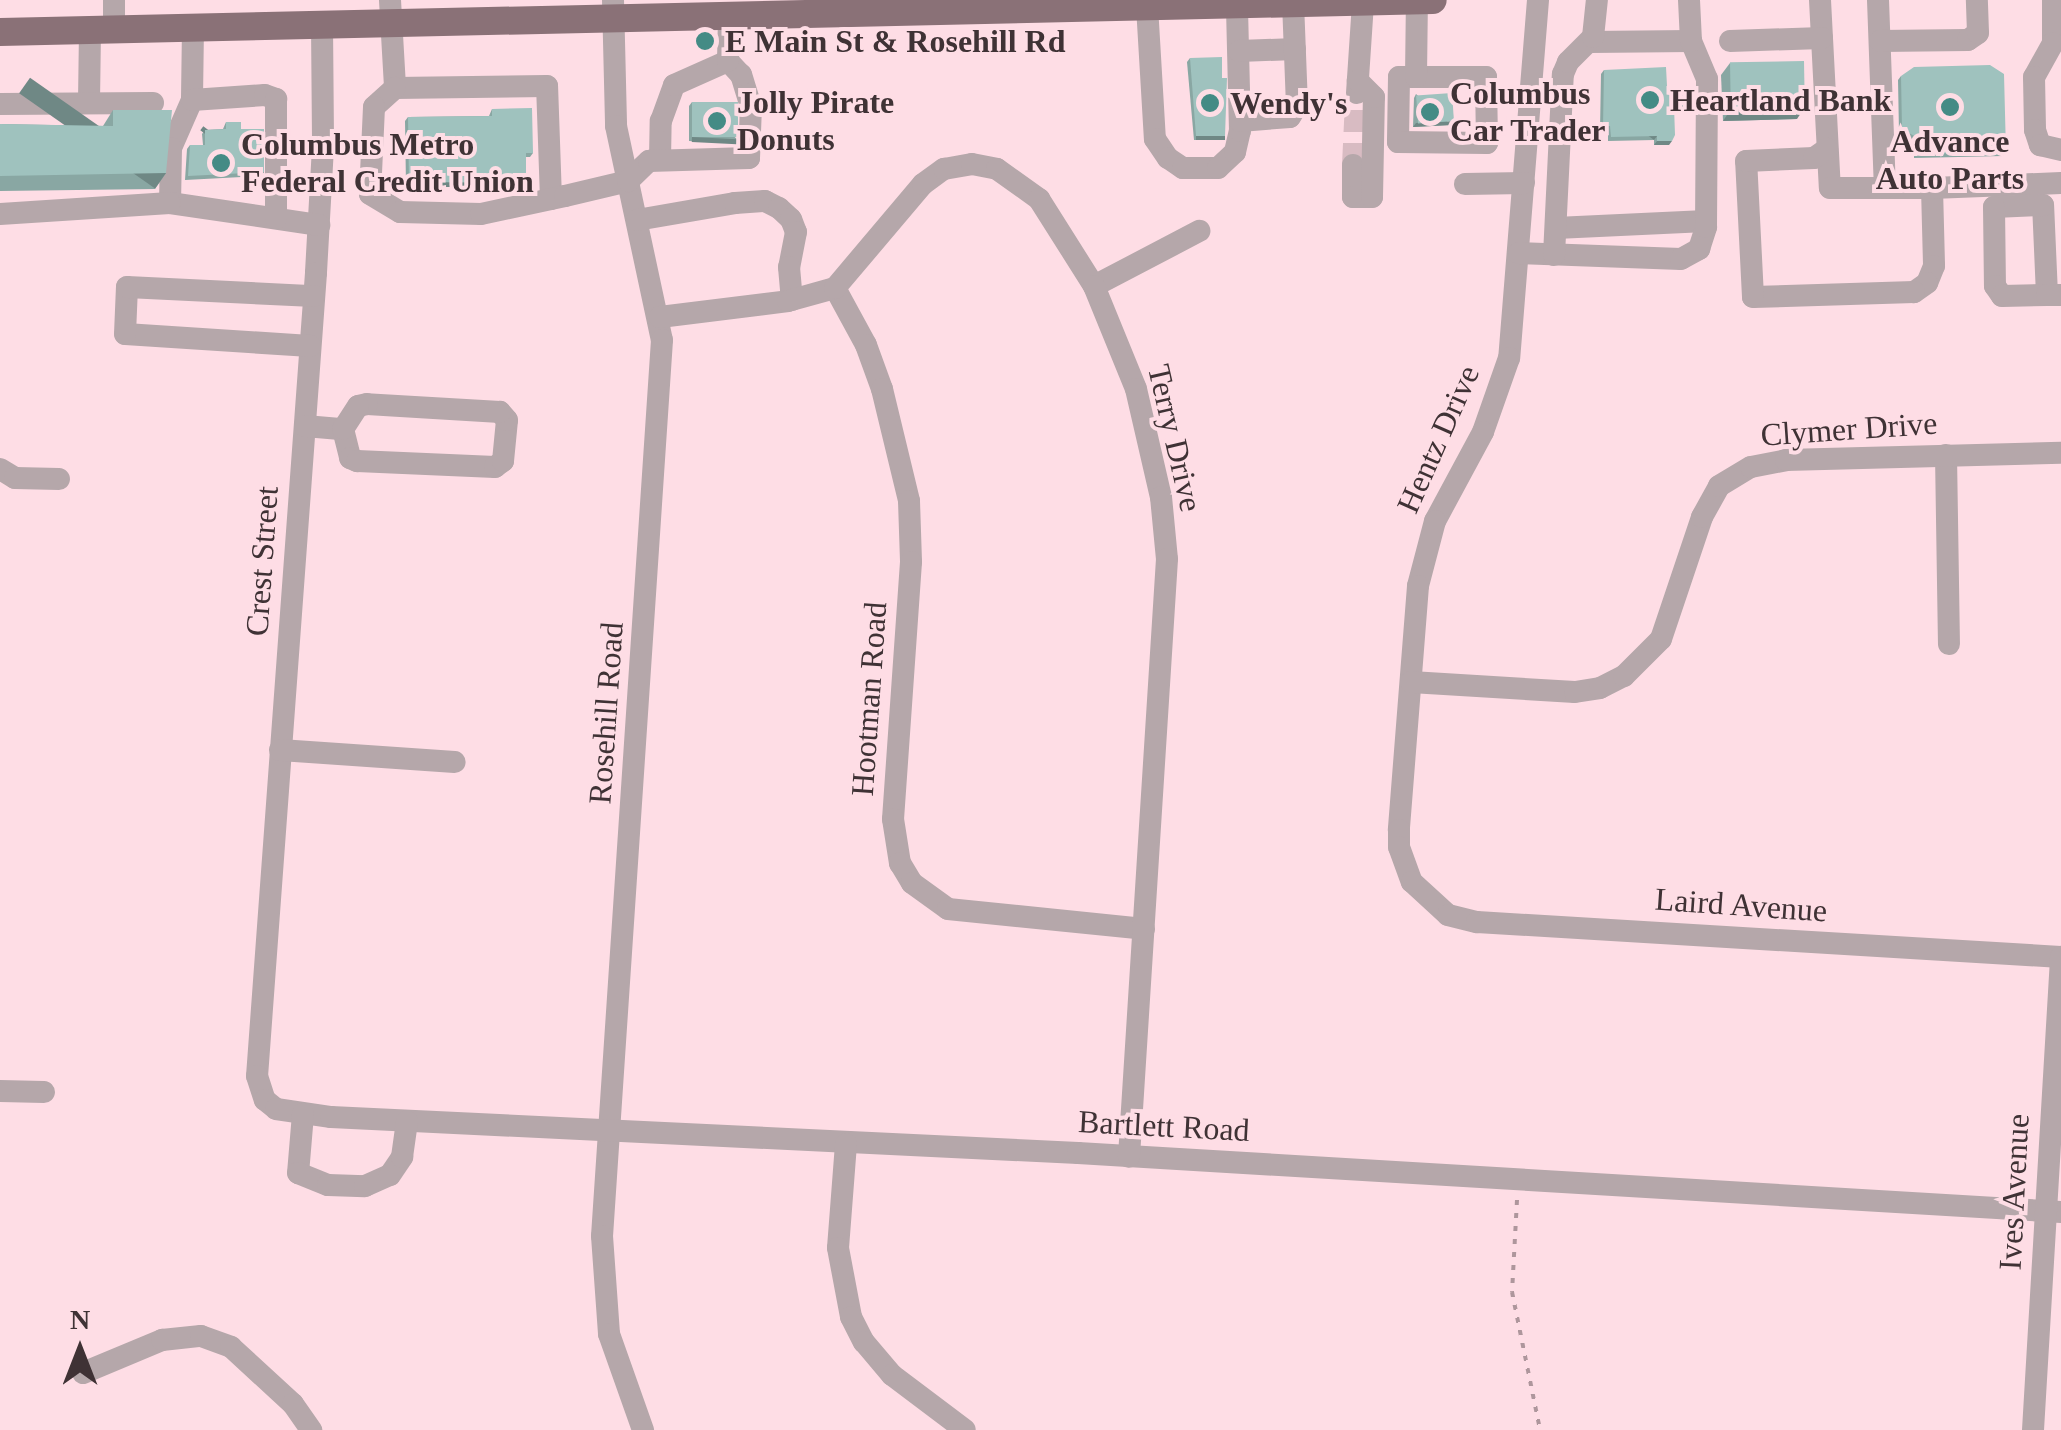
<!DOCTYPE html>
<style>
body{margin:0}
#map{position:relative;width:2061px;height:1430px;overflow:hidden;background:#fedde5;font-family:Georgia,serif}
div>[style]{position:absolute}
.minor-tunnel>*{height:22px;margin-top:-11px;transform-origin:0;background:repeating-linear-gradient(90deg,#d8bbc2 0 22px,transparent 0 33px)}
.path>*{height:4px;margin-top:-2px;transform-origin:0;background:repeating-linear-gradient(90deg,#ae969c 0 5px,transparent 0 13px)}
.minor>*{height:22px;margin:-11px;padding:0 11px;transform-origin:11px;border-radius:11px;background:#b5a7aa}
.major>*{height:28px;margin:-14px;padding:0 14px;transform-origin:14px;border-radius:14px;background:#8a7177}
.wall>*{inset:0;background:#89a7a3}
.shaded-wall>*{inset:0;background:#6f8885;transform-origin:0 0}
.building>*{inset:0;background:#9fc2be;transform-origin:0 0}
.dots>*{width:28px;height:28px;translate:-50% -50%;box-sizing:border-box;border:5px solid #fedde5;border-radius:50%}
span{translate:-50% -50%;white-space:nowrap;text-align:center;line-height:1.15;-webkit-text-stroke:8px #fedde5;paint-order:stroke}
.poi-label{font-size:32px;color:#3f3235;font-weight:700}
.left{translate:0 -50%;text-align:left}
.street-label{font-size:32px;color:#3f3235}
.north{position:absolute;left:30px;top:1300px;width:100px;height:100px;-webkit-text-stroke:8px #fedde5;paint-order:stroke;rotate:0deg;font-size:28px;font-weight:700;line-height:40px;text-align:center;color:#3f3235}
.north::after{content:'';display:block;margin:auto;width:35px;height:45px;background:#3f3235;clip-path:polygon(50% 0,100% 100%,50% 72%,0 100%)}
</style>
<div id="map">
<div class="minor-tunnel">
<div style="left:1353px;top:165px;width:63px;rotate:-87.3deg"></div>
</div>
<div class="path">
<div style="left:1517px;top:1200px;width:92px;rotate:93.1deg"></div>
<div style="left:1512px;top:1292px;width:141px;rotate:78.5deg"></div>
</div>
<div class="minor">
<div style="left:114px;top:0;width:29px;rotate:90deg"></div>
<div style="left:390px;top:0;width:88px;rotate:86.7deg"></div>
<div style="left:613px;top:0;width:126px;rotate:88.6deg"></div>
<div style="left:616px;top:126px;width:219px;rotate:77.9deg"></div>
<div style="left:662px;top:340px;width:898px;rotate:93.83deg"></div>
<div style="left:602px;top:1236px;width:98px;rotate:85.9deg"></div>
<div style="left:609px;top:1334px;width:102px;rotate:70.5deg"></div>
<div style="left:1538px;top:0;width:359px;rotate:94.6deg"></div>
<div style="left:1509px;top:358px;width:78px;rotate:109.4deg"></div>
<div style="left:1483px;top:432px;width:101px;rotate:118.3deg"></div>
<div style="left:1435px;top:521px;width:67px;rotate:104.7deg"></div>
<div style="left:1418px;top:586px;width:245px;rotate:94.5deg"></div>
<div style="left:1399px;top:830px;width:17px;rotate:90deg"></div>
<div style="left:1399px;top:847px;width:37px;rotate:70deg"></div>
<div style="left:1412px;top:882px;width:49px;rotate:42.5deg"></div>
<div style="left:1448px;top:915px;width:30px;rotate:14deg"></div>
<div style="left:1477px;top:922px;width:585px;rotate:3.43deg"></div>
<div style="left:1820px;top:0;width:188px;rotate:87deg"></div>
<div style="left:1830px;top:188px;width:102px"></div>
<div style="left:1932px;top:188px;width:78px;rotate:88.5deg"></div>
<div style="left:1934px;top:266px;width:18px;rotate:112deg"></div>
<div style="left:1927px;top:283px;width:16px;rotate:145deg"></div>
<div style="left:1914px;top:292px;width:161px;rotate:178.2deg"></div>
<div style="left:1753px;top:297px;width:136px;rotate:-92.9deg"></div>
<div style="left:1746px;top:161px;width:68px;rotate:-2.5deg"></div>
<div style="left:1814px;top:158px;width:16px;rotate:-35deg"></div>
<div style="left:1878px;top:0;width:188px;rotate:87.9deg"></div>
<div style="left:2053px;top:0;width:43px;rotate:90deg"></div>
<div style="left:2053px;top:43px;width:39px;rotate:119deg"></div>
<div style="left:2034px;top:77px;width:53px;rotate:88.9deg"></div>
<div style="left:2035px;top:130px;width:16px;rotate:72deg"></div>
<div style="left:2040px;top:145px;width:22px;rotate:13deg"></div>
<div style="left:1147px;top:6px;width:133px;rotate:86.6deg"></div>
<div style="left:1155px;top:139px;width:23px;rotate:56deg"></div>
<div style="left:1168px;top:158px;width:18px;rotate:34deg"></div>
<div style="left:1183px;top:168px;width:35px"></div>
<div style="left:1218px;top:168px;width:23px;rotate:-43deg"></div>
<div style="left:1235px;top:152px;width:22px;rotate:-77deg"></div>
<div style="left:1240px;top:131px;width:127px;rotate:-91.4deg"></div>
<div style="left:322px;top:25px;width:122px;rotate:89.5deg"></div>
<div style="left:323px;top:147px;width:126px;rotate:93.2deg"></div>
<div style="left:316px;top:273px;width:805px;rotate:94.2deg"></div>
<div style="left:257px;top:1076px;width:25px;rotate:72deg"></div>
<div style="left:265px;top:1100px;width:14px;rotate:39deg"></div>
<div style="left:276px;top:1109px;width:56px;rotate:8.3deg"></div>
<div style="left:331px;top:1117px;width:748px;rotate:2.76deg"></div>
<div style="left:1078px;top:1153px;width:985px;rotate:3.43deg"></div>
<div style="left:193px;top:27px;width:73px;rotate:90.8deg"></div>
<div style="left:192px;top:100px;width:52px;rotate:113.6deg"></div>
<div style="left:171px;top:148px;width:55px;rotate:91deg"></div>
<div style="left:170px;top:203px;width:151px;rotate:8.4deg"></div>
<div style="left:1730px;top:41px;width:92px;rotate:-1.9deg"></div>
<div style="left:1880px;top:41px;width:88px;rotate:-0.7deg"></div>
<div style="left:1968px;top:40px;width:12px;rotate:-35deg"></div>
<div style="left:1978px;top:33px;width:33px;rotate:-92deg"></div>
<div style="left:1590px;top:42px;width:101px;rotate:-0.6deg"></div>
<div style="left:1239px;top:51px;width:56px;rotate:-2deg"></div>
<div style="left:1416px;top:77px;width:17px;rotate:180deg"></div>
<div style="left:1399px;top:77px;width:65px;rotate:90.9deg"></div>
<div style="left:1398px;top:142px;width:89px;rotate:0.6deg"></div>
<div style="left:1487px;top:143px;width:66px;rotate:-90.9deg"></div>
<div style="left:1486px;top:77px;width:70px;rotate:180deg"></div>
<div style="left:1416px;top:77px;width:77px;rotate:-89.3deg"></div>
<div style="left:1357px;top:93px;width:91px;rotate:-86.2deg"></div>
<div style="left:192px;top:100px;width:73px;rotate:-3.9deg"></div>
<div style="left:265px;top:95px;width:12px;rotate:20deg"></div>
<div style="left:276px;top:99px;width:119px;rotate:90deg"></div>
<div style="left:89px;top:102px;width:72px;rotate:-89.2deg"></div>
<div style="left:0;top:104px;width:153px;rotate:-0.4deg"></div>
<div style="left:1240px;top:121px;width:50px;rotate:-4.6deg"></div>
<div style="left:1290px;top:117px;width:13px;rotate:-58deg"></div>
<div style="left:1297px;top:106px;width:103px;rotate:-92.2deg"></div>
<div style="left:660px;top:160px;width:39px;rotate:-89deg"></div>
<div style="left:661px;top:121px;width:38px;rotate:-70deg"></div>
<div style="left:674px;top:85px;width:59px;rotate:-24deg"></div>
<div style="left:1353px;top:165px;width:32px;rotate:90deg"></div>
<div style="left:1353px;top:197px;width:19px"></div>
<div style="left:1372px;top:197px;width:100px;rotate:-88.9deg"></div>
<div style="left:1374px;top:97px;width:23px;rotate:-135deg"></div>
<div style="left:1465px;top:184px;width:59px;rotate:-1deg"></div>
<div style="left:1932px;top:188px;width:129px;rotate:-2.2deg"></div>
<div style="left:551px;top:199px;width:113px;rotate:-92deg"></div>
<div style="left:547px;top:86px;width:152px;rotate:179.2deg"></div>
<div style="left:395px;top:88px;width:28px;rotate:138deg"></div>
<div style="left:374px;top:107px;width:87px;rotate:92.6deg"></div>
<div style="left:370px;top:194px;width:35px;rotate:31deg"></div>
<div style="left:400px;top:212px;width:81px;rotate:1.4deg"></div>
<div style="left:481px;top:214px;width:86px;rotate:-12.1deg"></div>
<div style="left:565px;top:196px;width:65px;rotate:-13.4deg"></div>
<div style="left:628px;top:181px;width:29px;rotate:-44deg"></div>
<div style="left:649px;top:161px;width:100px;rotate:-1.7deg"></div>
<div style="left:749px;top:158px;width:51px;rotate:-87.8deg"></div>
<div style="left:751px;top:107px;width:34px;rotate:-107deg"></div>
<div style="left:741px;top:75px;width:19px;rotate:-133deg"></div>
<div style="left:728px;top:61px;width:45px;rotate:-88.7deg"></div>
<div style="left:0;top:214px;width:170px;rotate:-3.7deg"></div>
<div style="left:637px;top:220px;width:99px;rotate:-9.8deg"></div>
<div style="left:735px;top:203px;width:30px;rotate:-4deg"></div>
<div style="left:765px;top:201px;width:16px;rotate:27deg"></div>
<div style="left:779px;top:208px;width:16px;rotate:43deg"></div>
<div style="left:791px;top:219px;width:14px;rotate:69deg"></div>
<div style="left:796px;top:232px;width:36px;rotate:101deg"></div>
<div style="left:789px;top:267px;width:33px;rotate:85deg"></div>
<div style="left:1556px;top:228px;width:150px;rotate:-2.7deg"></div>
<div style="left:1519px;top:253px;width:162px;rotate:2.1deg"></div>
<div style="left:1681px;top:259px;width:21px;rotate:-29deg"></div>
<div style="left:1699px;top:249px;width:23px;rotate:-72deg"></div>
<div style="left:1706px;top:227px;width:148px;rotate:-89.6deg"></div>
<div style="left:1707px;top:79px;width:41px;rotate:-112.8deg"></div>
<div style="left:1691px;top:41px;width:41px;rotate:-92.8deg"></div>
<div style="left:1554px;top:255px;width:181px;rotate:-87.2deg"></div>
<div style="left:1563px;top:74px;width:13px;rotate:-67deg"></div>
<div style="left:1568px;top:62px;width:35px;rotate:-45deg"></div>
<div style="left:1593px;top:37px;width:37px;rotate:-84deg"></div>
<div style="left:1094px;top:286px;width:119px;rotate:-27.6deg"></div>
<div style="left:835px;top:288px;width:65px;rotate:61.5deg"></div>
<div style="left:866px;top:345px;width:47px;rotate:70deg"></div>
<div style="left:882px;top:389px;width:115px;rotate:76.4deg"></div>
<div style="left:909px;top:501px;width:61px;rotate:88.1deg"></div>
<div style="left:911px;top:562px;width:258px;rotate:94deg"></div>
<div style="left:893px;top:819px;width:45px;rotate:81deg"></div>
<div style="left:900px;top:863px;width:23px;rotate:59deg"></div>
<div style="left:912px;top:883px;width:44px;rotate:35.8deg"></div>
<div style="left:948px;top:909px;width:197px;rotate:5.8deg"></div>
<div style="left:2047px;top:295px;width:90px;rotate:-92.5deg"></div>
<div style="left:2043px;top:205px;width:49px;rotate:177.7deg"></div>
<div style="left:1994px;top:207px;width:79px;rotate:89.3deg"></div>
<div style="left:1995px;top:286px;width:12px;rotate:55deg"></div>
<div style="left:2002px;top:296px;width:45px;rotate:-1.3deg"></div>
<div style="left:2047px;top:295px;width:14px"></div>
<div style="left:660px;top:317px;width:129px;rotate:-7.1deg"></div>
<div style="left:788px;top:301px;width:49px;rotate:-15.5deg"></div>
<div style="left:835px;top:288px;width:136px;rotate:-49.8deg"></div>
<div style="left:923px;top:184px;width:26px;rotate:-36deg"></div>
<div style="left:944px;top:169px;width:28px;rotate:-10deg"></div>
<div style="left:972px;top:164px;width:25px;rotate:11deg"></div>
<div style="left:997px;top:169px;width:52px;rotate:35.5deg"></div>
<div style="left:1039px;top:199px;width:103px;rotate:57.7deg"></div>
<div style="left:1094px;top:286px;width:111px;rotate:67.8deg"></div>
<div style="left:1136px;top:389px;width:111px;rotate:77deg"></div>
<div style="left:1161px;top:497px;width:62px;rotate:84.5deg"></div>
<div style="left:1167px;top:559px;width:599px;rotate:93.64deg"></div>
<div style="left:310px;top:346px;width:185px;rotate:-176.3deg"></div>
<div style="left:125px;top:334px;width:47px;rotate:-87.6deg"></div>
<div style="left:127px;top:287px;width:187px;rotate:2.8deg"></div>
<div style="left:305px;top:426px;width:38px;rotate:5deg"></div>
<div style="left:343px;top:429px;width:30px;rotate:76deg"></div>
<div style="left:350px;top:458px;width:8px;rotate:23deg"></div>
<div style="left:357px;top:461px;width:138px;rotate:2.5deg"></div>
<div style="left:495px;top:467px;width:10px;rotate:-37deg"></div>
<div style="left:503px;top:461px;width:41px;rotate:-84.4deg"></div>
<div style="left:507px;top:420px;width:11px;rotate:-131deg"></div>
<div style="left:500px;top:412px;width:133px;rotate:-176.6deg"></div>
<div style="left:367px;top:404px;width:9px;rotate:167deg"></div>
<div style="left:358px;top:406px;width:27px;rotate:123deg"></div>
<div style="left:1946px;top:455px;width:189px;rotate:89.1deg"></div>
<div style="left:0;top:469px;width:17px;rotate:31deg"></div>
<div style="left:15px;top:478px;width:44px;rotate:1.3deg"></div>
<div style="left:1411px;top:682px;width:164px;rotate:3.5deg"></div>
<div style="left:1575px;top:692px;width:25px;rotate:-9deg"></div>
<div style="left:1600px;top:688px;width:27px;rotate:-27deg"></div>
<div style="left:1624px;top:676px;width:52px;rotate:-45deg"></div>
<div style="left:1661px;top:639px;width:129px;rotate:-71.4deg"></div>
<div style="left:1702px;top:517px;width:35px;rotate:-61deg"></div>
<div style="left:1719px;top:486px;width:37px;rotate:-31deg"></div>
<div style="left:1751px;top:467px;width:36px;rotate:-11deg"></div>
<div style="left:1786px;top:460px;width:275px;rotate:-1.5deg"></div>
<div style="left:280px;top:750px;width:175px;rotate:3.9deg"></div>
<div style="left:0;top:1091px;width:44px;rotate:1.3deg"></div>
<div style="left:303px;top:1114px;width:59px;rotate:94.8deg"></div>
<div style="left:298px;top:1173px;width:32px;rotate:22deg"></div>
<div style="left:328px;top:1185px;width:37px;rotate:2deg"></div>
<div style="left:365px;top:1186px;width:27px;rotate:-24deg"></div>
<div style="left:390px;top:1175px;width:22px;rotate:-56deg"></div>
<div style="left:402px;top:1157px;width:36px;rotate:-82deg"></div>
<div style="left:846px;top:1144px;width:104px;rotate:94.4deg"></div>
<div style="left:838px;top:1248px;width:70px;rotate:79.3deg"></div>
<div style="left:851px;top:1317px;width:28px;rotate:63deg"></div>
<div style="left:864px;top:1342px;width:43px;rotate:49.7deg"></div>
<div style="left:892px;top:1375px;width:91px;rotate:37deg"></div>
<div style="left:83px;top:1373px;width:86px;rotate:-22.7deg"></div>
<div style="left:162px;top:1340px;width:39px;rotate:-6deg"></div>
<div style="left:201px;top:1336px;width:32px;rotate:20deg"></div>
<div style="left:231px;top:1347px;width:84px;rotate:42.6deg"></div>
<div style="left:293px;top:1404px;width:32px;rotate:55deg"></div>
<div style="left:2033px;top:1430px;width:474px;rotate:-86.6deg"></div>
</div>
<div class="major">
<div style="left:0;top:32px;width:1433px;rotate:-1.28deg"></div>
</div>
<div class="wall">
<div style="clip-path:polygon(1190px 58px,1223px 140px,1194px 140px,1187px 62px)"></div>
<div style="clip-path:polygon(1730px 63px,1797px 119px,1723px 121px,1721px 75px)"></div>
<div style="clip-path:polygon(1604px 70px,1667px 86px,1692px 109px,1674px 110px,1669px 145px,1654px 145px,1654px 140px,1608px 141px,1608px 130px,1600px 130px,1601px 74px)"></div>
<div style="clip-path:polygon(1901px 76px,2006px 152px,2003px 156px,1914px 158px,1914px 141px,1899px 133px,1898px 80px)"></div>
<div style="clip-path:polygon(1416px 94px,1451px 125px,1413px 127px,1414px 98px)"></div>
<div style="clip-path:polygon(692px 102px,737px 139px,734px 143px,689px 141px,689px 106px)"></div>
<div style="clip-path:polygon(492px 109px,533px 153px,530px 157px,526px 157px,526px 183px,523px 187px,406px 186px,405px 121px,408px 117px,489px 116px)"></div>
<div style="clip-path:polygon(113px 110px,166px 173px,155px 189px,0 191px,0 124px,103px 126px)"></div>
<div style="clip-path:polygon(226px 122px,241px 129px,261px 176px,185px 180px,187px 149px,190px 145px,203px 145px,202px 134px,205px 130px,223px 129px)"></div>
</div>
<div class="shaded-wall">
<div style="clip-path:polygon(1695px 105px,1692px 109px,1671px 110px,1674px 106px)"></div>
<div style="clip-path:polygon(1805px 107px,1797px 119px,1723px 121px,1731px 109px)"></div>
<div style="clip-path:polygon(1454px 121px,1451px 125px,1413px 127px,1416px 123px)"></div>
<div style="left:1196px;top:136px;width:29px;height:4px"></div>
<div style="left:1657px;top:136px;width:5px;height:46px;rotate:127deg"></div>
<div style="left:692px;top:137px;width:45px;height:5px;rotate:3deg"></div>
<div style="clip-path:polygon(1657px 141px,1672px 141px,1669px 145px,1654px 145px)"></div>
<div style="left:2006px;top:152px;width:5px;height:89px;rotate:127deg"></div>
<div style="left:264px;top:172px;width:5px;height:76px;rotate:127deg"></div>
<div style="left:166px;top:173px;width:19px;height:166px;rotate:125deg"></div>
<div style="left:409px;top:182px;width:117px;height:5px"></div>
</div>
<div class="building">
<div style="clip-path:polygon(1222px 57px,1222px 78px,1227px 78px,1225px 136px,1196px 136px,1190px 58px)"></div>
<div style="left:1804px;top:61px;width:46px;height:74px;rotate:89deg"></div>
<div style="clip-path:polygon(1990px 65px,2004px 74px,2006px 152px,1917px 154px,1916px 137px,1902px 129px,1901px 76px,1914px 67px)"></div>
<div style="clip-path:polygon(1666px 67px,1667px 86px,1695px 87px,1695px 105px,1674px 106px,1675px 135px,1672px 141px,1657px 141px,1657px 136px,1611px 137px,1610px 126px,1603px 126px,1604px 70px)"></div>
<div style="left:1452px;top:93px;width:28px;height:36px;rotate:86deg"></div>
<div style="left:692px;top:102px;width:46px;height:35px"></div>
<div style="clip-path:polygon(532px 108px,533px 153px,526px 153px,526px 183px,409px 182px,408px 117px,492px 116px,492px 109px)"></div>
<div style="clip-path:polygon(113px 110px,172px 110px,166px 173px,0 176px,0 124px,113px 126px)"></div>
<div style="clip-path:polygon(226px 122px,241px 122px,241px 129px,264px 129px,264px 172px,188px 176px,190px 145px,205px 145px,205px 130px,226px 129px)"></div>
</div>
<div class="dots">
<div style="left:705px;top:41px;background:#448b85"></div>
<div style="left:1650px;top:100px;background:#448b85"></div>
<div style="left:1210px;top:103px;background:#448b85"></div>
<div style="left:1950px;top:107px;background:#448b85"></div>
<div style="left:1430px;top:112px;background:#448b85"></div>
<div style="left:717px;top:121px;background:#448b85"></div>
<div style="left:221px;top:163px;background:#448b85"></div>
</div>
<div class="poi-label">
<span class="left" style="left:725px;top:41px">E Main St &amp; Rosehill Rd</span>
<span class="left" style="left:1450px;top:112px">Columbus<br>Car Trader</span>
<span class="left" style="left:1670px;top:100px">Heartland Bank</span>
<span class="left" style="left:737px;top:121px">Jolly Pirate<br>Donuts</span>
<span class="left" style="left:1230px;top:103px">Wendy's</span>
<span style="left:1950px;top:160px">Advance<br>Auto Parts</span>
<span class="left" style="left:241px;top:163px">Columbus Metro<br>Federal Credit Union</span>
</div>
<div class="street-label">
<span style="left:1849px;top:429px;rotate:-4deg">Clymer Drive</span>
<span style="left:1175px;top:438px;rotate:77deg">Terry Drive</span>
<span style="left:1438px;top:439px;rotate:-66deg">Hentz Drive</span>
<span style="left:262px;top:561px;rotate:-86deg">Crest Street</span>
<span style="left:869px;top:699px;rotate:-86deg">Hootman Road</span>
<span style="left:606px;top:713px;rotate:-86deg">Rosehill Road</span>
<span style="left:1741px;top:905px;rotate:4deg">Laird Avenue</span>
<span style="left:1164px;top:1126px;rotate:3deg">Bartlett Road</span>
<span style="left:2014px;top:1192px;rotate:-87deg">Ives Avenue</span>
</div>
<div class="north">N</div>
</div>
